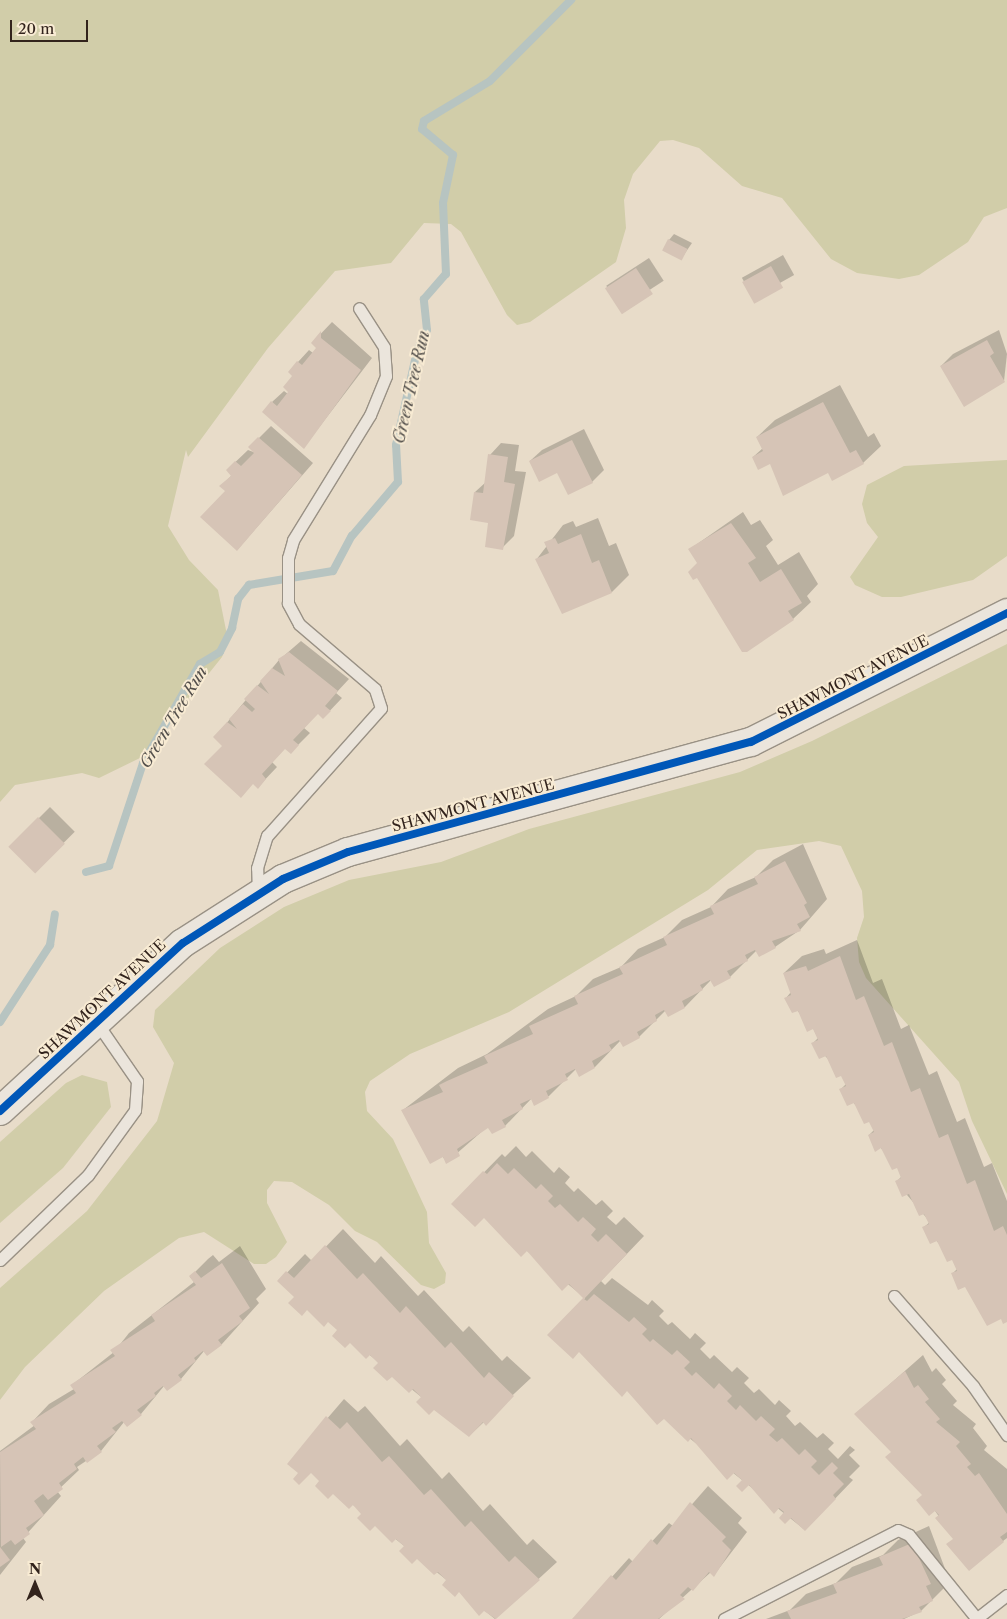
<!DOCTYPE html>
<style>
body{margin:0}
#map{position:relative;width:1007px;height:1619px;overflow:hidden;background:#e8dcc9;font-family:"Libre Caslon Text",serif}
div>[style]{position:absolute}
.green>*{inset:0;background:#d1cda9}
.shadow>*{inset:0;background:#0003;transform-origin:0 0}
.stream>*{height:8px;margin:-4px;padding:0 4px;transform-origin:4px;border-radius:4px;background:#b7c4c1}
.building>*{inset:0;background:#d6c4b6;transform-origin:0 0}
.roads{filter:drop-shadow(1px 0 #999185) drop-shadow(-1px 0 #999185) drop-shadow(0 1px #999185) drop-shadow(0 -1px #999185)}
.lane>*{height:11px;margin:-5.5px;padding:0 5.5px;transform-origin:5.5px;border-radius:5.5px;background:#ebe5dc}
.secondary>*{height:28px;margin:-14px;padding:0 14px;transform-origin:14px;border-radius:14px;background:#ebe5dc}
.cycleway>*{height:8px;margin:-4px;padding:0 4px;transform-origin:4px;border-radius:4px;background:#0057b8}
span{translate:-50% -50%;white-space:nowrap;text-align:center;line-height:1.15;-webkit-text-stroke:4px #f8ebd3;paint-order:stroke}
.street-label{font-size:15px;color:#32231c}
.water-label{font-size:16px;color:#54504c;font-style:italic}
.north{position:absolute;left:10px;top:1559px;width:50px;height:50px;-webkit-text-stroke:4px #f8ebd3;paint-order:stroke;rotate:0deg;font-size:14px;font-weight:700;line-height:20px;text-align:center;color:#32231c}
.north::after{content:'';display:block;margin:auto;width:18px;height:22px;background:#32231c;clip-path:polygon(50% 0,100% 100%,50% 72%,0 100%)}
.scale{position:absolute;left:10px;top:20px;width:78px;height:22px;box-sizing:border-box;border:2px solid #32231c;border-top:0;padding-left:6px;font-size:15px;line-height:18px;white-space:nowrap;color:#32231c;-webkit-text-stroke:4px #f8ebd3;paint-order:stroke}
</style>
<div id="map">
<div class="green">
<div style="clip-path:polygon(0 0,1007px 0,1007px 208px,984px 217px,968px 242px,919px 275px,899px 279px,857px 273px,831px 259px,782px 198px,742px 186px,699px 148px,673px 140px,660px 141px,633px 174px,624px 200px,626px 228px,616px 262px,530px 322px,517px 325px,507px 315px,461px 232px,451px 224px,424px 223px,391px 263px,335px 271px,268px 348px,188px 457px,186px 450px,168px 526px,189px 560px,218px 590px,228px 640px,222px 657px,142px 757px,99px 778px,82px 773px,15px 785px,0 802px)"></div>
<div style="clip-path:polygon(1007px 460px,1007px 556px,973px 580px,901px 597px,882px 597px,855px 585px,850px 577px,878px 537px,867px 523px,862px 504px,867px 485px,904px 466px)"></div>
<div style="clip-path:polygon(1007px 644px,1007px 1194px,972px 1121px,959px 1082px,866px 978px,859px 962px,857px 938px,864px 917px,862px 891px,841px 846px,819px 841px,757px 850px,708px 890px,509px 1012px,410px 1054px,370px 1081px,365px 1092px,367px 1111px,393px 1139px,427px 1212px,429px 1243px,446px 1273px,445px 1283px,434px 1289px,421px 1285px,377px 1242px,355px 1231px,329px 1205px,292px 1182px,274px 1181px,267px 1190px,267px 1203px,287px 1242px,276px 1257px,266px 1264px,254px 1264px,204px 1232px,179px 1238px,104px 1291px,25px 1367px,0 1400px,0 1288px,87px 1211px,157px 1121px,174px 1063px,153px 1027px,155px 1010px,220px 948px,284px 907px,349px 880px,441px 862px,529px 829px,740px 772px,812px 741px)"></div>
<div style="clip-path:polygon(82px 1075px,107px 1082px,111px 1107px,63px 1168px,0 1223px,0 1142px,66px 1083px)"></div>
</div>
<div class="shadow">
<div style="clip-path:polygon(674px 234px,692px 243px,681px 259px,669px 240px)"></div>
<div style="left:783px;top:255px;width:23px;height:47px;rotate:61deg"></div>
<div style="left:649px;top:258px;width:27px;height:51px;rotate:57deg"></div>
<div style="clip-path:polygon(332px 322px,372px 358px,304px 447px,272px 402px,284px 391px,288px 394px,298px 362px,309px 350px,313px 353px,318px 348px,312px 343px)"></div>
<div style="clip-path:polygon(999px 330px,1007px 354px,1004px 381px,941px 366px,953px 354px)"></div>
<div style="clip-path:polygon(840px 385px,868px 437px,874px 433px,881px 446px,863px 463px,828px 471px,753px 457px,763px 448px,757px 437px,775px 420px)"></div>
<div style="clip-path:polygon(271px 426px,313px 463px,237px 550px,226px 491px,221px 486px,232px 475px,227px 470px,248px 450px,256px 453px,250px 447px)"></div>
<div style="clip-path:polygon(584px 429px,604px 470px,592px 482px,530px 461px,542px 450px)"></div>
<div style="clip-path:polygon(501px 443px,519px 445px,515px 471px,526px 472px,514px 536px,502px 548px,475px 492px,486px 482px,490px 455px)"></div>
<div style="clip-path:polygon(743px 512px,751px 525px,760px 520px,773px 540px,766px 546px,778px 565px,799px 552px,818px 584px,807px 596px,811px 602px,793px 619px,698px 563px,690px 549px)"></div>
<div style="clip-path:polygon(598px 518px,609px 546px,616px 543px,629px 575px,612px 592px,536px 560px,563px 525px,573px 521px,576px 527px)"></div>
<div style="clip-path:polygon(301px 641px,349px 679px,336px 693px,342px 698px,323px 718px,318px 712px,304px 728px,310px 733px,291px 752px,286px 747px,272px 762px,277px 767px,258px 787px,215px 737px,279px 660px)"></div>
<div style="left:50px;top:807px;width:35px;height:56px;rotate:45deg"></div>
<div style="clip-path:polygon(803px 844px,827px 899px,800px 930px,775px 947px,757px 950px,730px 977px,711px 980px,685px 1007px,666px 1010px,639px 1037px,621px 1040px,595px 1067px,576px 1069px,549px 1096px,535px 1104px,532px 1098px,505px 1126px,487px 1127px,447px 1162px,403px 1110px,458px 1068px,487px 1054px,548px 1009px,576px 996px,593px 979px,621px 967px,638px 949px,665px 937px,682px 920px,711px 907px,728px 889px,756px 877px,773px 860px)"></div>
<div style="clip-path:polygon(857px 940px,873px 983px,882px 979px,901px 1029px,909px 1025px,929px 1075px,937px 1071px,957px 1122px,965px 1118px,984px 1167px,992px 1163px,1007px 1201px,1007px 1320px,952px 1274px,957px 1269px,952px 1258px,924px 1227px,930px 1222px,896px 1182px,902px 1176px,897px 1166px,869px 1135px,874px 1130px,869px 1120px,841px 1089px,846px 1084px,842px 1074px,813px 1043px,818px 1038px,813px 1028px,786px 998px,791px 992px,784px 973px,802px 956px,824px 949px,826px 954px)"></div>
<div style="clip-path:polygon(516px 1146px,526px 1157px,532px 1151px,554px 1173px,559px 1167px,570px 1177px,565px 1183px,574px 1192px,578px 1188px,596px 1205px,602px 1200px,613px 1211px,607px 1217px,616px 1225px,624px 1217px,644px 1236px,601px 1281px,605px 1285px,612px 1278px,648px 1305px,652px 1300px,664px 1311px,659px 1316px,668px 1325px,672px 1322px,690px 1339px,695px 1333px,706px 1343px,700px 1349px,710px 1359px,714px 1355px,732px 1372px,737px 1367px,749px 1378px,744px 1383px,754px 1393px,759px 1389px,775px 1405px,779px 1400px,791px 1411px,786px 1416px,795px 1426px,800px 1422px,817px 1438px,823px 1433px,834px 1443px,828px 1449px,838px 1459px,850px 1446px,855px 1450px,849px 1455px,860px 1466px,849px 1477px,853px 1480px,805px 1530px,580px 1351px,549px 1335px,585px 1298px,484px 1216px,453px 1204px,502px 1154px,505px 1157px)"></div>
<div style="clip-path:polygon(343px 1229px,375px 1263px,381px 1256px,418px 1296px,424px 1290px,463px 1332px,469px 1326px,502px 1361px,507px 1356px,531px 1378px,469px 1436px,279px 1281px,305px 1254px,312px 1261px)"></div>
<div style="clip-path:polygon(240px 1246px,266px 1289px,256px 1299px,259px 1303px,222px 1344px,207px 1355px,204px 1351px,181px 1379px,164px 1386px,141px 1414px,124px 1422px,101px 1451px,77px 1467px,79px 1470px,57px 1491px,61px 1496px,23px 1538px,26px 1542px,0 1575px,0 1451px,35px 1425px,32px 1422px,49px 1404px,74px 1389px,72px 1385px,114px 1352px,129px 1333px,194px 1282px,190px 1277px,208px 1259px,213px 1255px,219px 1262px)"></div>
<div style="clip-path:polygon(923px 1355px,932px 1372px,936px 1368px,946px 1380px,942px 1384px,957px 1401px,953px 1405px,976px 1424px,973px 1428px,987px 1446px,984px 1450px,1007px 1469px,1007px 1538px,1003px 1541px,954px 1538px,893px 1451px,856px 1414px)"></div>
<div style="clip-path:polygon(344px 1399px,358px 1412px,365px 1406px,400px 1446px,407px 1439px,442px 1479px,449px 1472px,483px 1511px,490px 1504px,527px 1545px,533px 1539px,557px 1562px,495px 1619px,311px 1471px,300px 1473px,289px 1463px)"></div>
<div style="clip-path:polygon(708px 1486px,742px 1518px,738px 1523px,747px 1532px,714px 1575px,711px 1572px,659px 1619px,574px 1619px,629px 1558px,633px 1562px,669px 1523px,673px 1526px)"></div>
<div style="clip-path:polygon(929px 1526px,950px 1582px,921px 1611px,904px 1619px,766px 1619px,790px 1610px,806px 1594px,836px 1583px,852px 1567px,883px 1555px,898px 1540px)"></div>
</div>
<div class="stream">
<div style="left:86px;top:872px;width:24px;rotate:-15deg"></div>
<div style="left:109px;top:866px;width:108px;rotate:-71.7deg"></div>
<div style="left:143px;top:763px;width:114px;rotate:-60.1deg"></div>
<div style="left:200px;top:664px;width:23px;rotate:-31deg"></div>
<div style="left:220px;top:652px;width:27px;rotate:-63deg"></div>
<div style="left:232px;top:628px;width:30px;rotate:-78deg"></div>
<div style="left:238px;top:599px;width:18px;rotate:-52deg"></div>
<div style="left:249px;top:585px;width:85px;rotate:-9.5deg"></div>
<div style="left:333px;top:571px;width:40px;rotate:-62deg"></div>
<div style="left:352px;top:536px;width:71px;rotate:-49.6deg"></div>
<div style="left:398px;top:482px;width:37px;rotate:-93deg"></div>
<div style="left:396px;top:445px;width:96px;rotate:-77.4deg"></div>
<div style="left:417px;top:351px;width:23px;rotate:-65deg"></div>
<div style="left:427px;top:330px;width:31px;rotate:-96deg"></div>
<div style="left:424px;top:299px;width:33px;rotate:-49deg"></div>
<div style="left:446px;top:274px;width:71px;rotate:-92.4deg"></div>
<div style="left:443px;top:203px;width:49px;rotate:-78.2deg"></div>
<div style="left:453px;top:155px;width:40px;rotate:-140deg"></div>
<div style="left:422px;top:129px;width:8px;rotate:-76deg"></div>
<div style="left:424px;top:121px;width:77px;rotate:-31.2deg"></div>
<div style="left:490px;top:81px;width:115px;rotate:-45deg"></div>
<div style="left:0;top:1022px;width:92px;rotate:-57deg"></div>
<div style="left:50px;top:945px;width:31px;rotate:-81deg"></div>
</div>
<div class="building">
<div style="left:668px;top:239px;width:22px;height:13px;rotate:27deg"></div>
<div style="left:771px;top:266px;width:25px;height:33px;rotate:61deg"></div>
<div style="left:636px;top:268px;width:31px;height:37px;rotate:57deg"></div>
<div style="clip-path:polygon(321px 331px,321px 338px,361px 370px,304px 449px,262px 412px,271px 401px,277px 406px,288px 392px,283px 387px,292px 376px,288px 372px,297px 361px,302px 365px,316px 348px,311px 343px)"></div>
<div style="clip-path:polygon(987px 340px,994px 353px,990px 356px,1005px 382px,964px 407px,940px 366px)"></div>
<div style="clip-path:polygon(823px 402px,850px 453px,856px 450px,864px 464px,832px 481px,828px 473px,783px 496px,770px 464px,758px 470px,752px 457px,763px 451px,756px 437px)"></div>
<div style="clip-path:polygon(258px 437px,302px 475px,237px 551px,200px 517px,225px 491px,219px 486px,231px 476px,226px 470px,235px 461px,241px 466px,254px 453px,248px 447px)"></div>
<div style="clip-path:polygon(572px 440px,593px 483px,568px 495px,557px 473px,539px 482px,529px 461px)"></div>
<div style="clip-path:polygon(488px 454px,508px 457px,504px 482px,515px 484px,503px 550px,485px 547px,488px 523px,470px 520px,474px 492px,483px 493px)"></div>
<div style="clip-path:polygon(731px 523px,756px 558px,748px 563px,760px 582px,781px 569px,802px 603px,788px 611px,794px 620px,747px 652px,742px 652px,697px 578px,693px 580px,688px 572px,697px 563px,688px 549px)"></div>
<div style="clip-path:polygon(581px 534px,592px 563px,599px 560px,612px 593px,562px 614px,535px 559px,549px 553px,544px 542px,555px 538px,558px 544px)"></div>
<div style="clip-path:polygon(289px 652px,338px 691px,325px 706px,331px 711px,323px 719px,318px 714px,293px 740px,299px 745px,291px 754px,285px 749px,262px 774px,266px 779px,258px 789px,253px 784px,241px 798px,204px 764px,222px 746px,213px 737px,227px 722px,237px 729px,229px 719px,243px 704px,252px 712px,255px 709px,244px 699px,257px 685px,269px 694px,260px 681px,272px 668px,285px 676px,278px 659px)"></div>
<div style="left:38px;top:817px;width:38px;height:42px;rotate:45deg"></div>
<div style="clip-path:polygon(785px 861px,807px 903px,804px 905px,810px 917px,797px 924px,801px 931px,772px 941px,776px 948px,759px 957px,755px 950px,745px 955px,748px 961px,727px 971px,731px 978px,714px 987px,710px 980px,700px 985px,703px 990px,682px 1001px,685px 1008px,668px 1017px,664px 1010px,655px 1015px,657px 1021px,637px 1032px,640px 1038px,623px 1047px,619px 1040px,609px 1045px,612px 1050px,592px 1061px,595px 1068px,579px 1077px,575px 1069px,565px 1074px,568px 1080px,546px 1091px,549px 1098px,534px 1106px,531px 1099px,520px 1104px,523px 1109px,502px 1120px,506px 1127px,492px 1134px,488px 1128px,457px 1149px,460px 1156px,446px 1164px,443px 1157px,430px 1164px,401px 1110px,443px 1092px,439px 1085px,447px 1081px,488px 1063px,484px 1056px,533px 1034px,529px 1026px,578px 1004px,574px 996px,623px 974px,619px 967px,667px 945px,663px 937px,714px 914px,710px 906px,758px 884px,754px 877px)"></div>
<div style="clip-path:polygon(840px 956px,856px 1000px,864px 996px,884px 1046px,892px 1042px,911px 1092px,920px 1088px,939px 1138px,948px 1134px,967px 1184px,975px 1180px,994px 1231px,1003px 1226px,1007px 1235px,1007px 1322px,1003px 1324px,1001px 1319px,987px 1326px,965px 1287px,958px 1290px,951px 1273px,957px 1271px,952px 1260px,947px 1262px,937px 1241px,930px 1244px,922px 1227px,929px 1224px,924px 1214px,919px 1216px,909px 1194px,902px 1197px,895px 1181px,901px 1178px,897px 1168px,892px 1170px,881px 1148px,875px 1152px,868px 1135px,874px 1132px,869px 1122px,864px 1124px,854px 1103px,847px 1106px,839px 1089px,846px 1086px,841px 1076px,836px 1078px,826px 1056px,819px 1059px,811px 1043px,818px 1040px,813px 1029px,807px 1032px,798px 1011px,792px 1013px,784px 998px,791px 995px,783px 973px,806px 966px,808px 971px)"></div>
<div style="clip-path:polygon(497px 1163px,508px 1174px,514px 1168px,536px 1189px,541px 1184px,553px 1196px,548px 1201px,555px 1208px,560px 1204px,578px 1222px,583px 1217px,596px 1229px,591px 1235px,598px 1242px,606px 1234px,627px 1254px,584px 1299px,587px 1301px,594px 1294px,629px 1322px,634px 1317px,647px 1329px,642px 1334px,650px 1342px,653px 1339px,672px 1355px,677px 1350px,690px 1362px,684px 1368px,692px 1376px,696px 1372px,714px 1389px,719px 1383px,732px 1396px,727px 1401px,736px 1410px,740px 1405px,756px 1421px,761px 1416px,775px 1429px,769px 1435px,777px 1442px,782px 1438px,799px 1455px,805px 1449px,817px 1461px,811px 1467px,819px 1475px,832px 1462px,838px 1468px,833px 1473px,844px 1484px,833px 1495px,836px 1499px,805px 1531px,791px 1518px,785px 1524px,779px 1518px,784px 1512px,779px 1508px,774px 1514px,749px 1485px,742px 1492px,736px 1486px,742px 1480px,734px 1473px,727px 1480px,691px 1438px,688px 1442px,664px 1419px,657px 1425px,627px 1391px,622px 1397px,579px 1352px,573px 1359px,547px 1335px,583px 1298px,569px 1284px,562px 1291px,527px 1251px,521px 1257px,484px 1218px,475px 1227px,451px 1204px,483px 1171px,487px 1174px)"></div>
<div style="clip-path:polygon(325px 1245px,357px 1279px,363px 1273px,400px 1313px,406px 1306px,445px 1348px,451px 1342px,484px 1378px,489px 1372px,514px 1396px,486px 1426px,483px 1422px,469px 1437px,434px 1410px,429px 1415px,416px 1402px,421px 1397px,413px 1389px,409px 1393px,392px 1377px,387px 1381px,373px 1368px,378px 1363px,370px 1355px,366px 1359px,350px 1343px,345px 1348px,332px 1336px,337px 1330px,328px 1322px,324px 1327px,307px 1310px,302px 1316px,288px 1303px,294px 1297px,277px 1281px,286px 1271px,294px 1278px)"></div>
<div style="clip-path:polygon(222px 1263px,250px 1308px,239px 1316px,243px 1321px,218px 1340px,222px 1345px,207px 1356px,203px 1351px,194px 1358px,196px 1361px,178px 1375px,182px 1380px,167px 1391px,163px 1386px,154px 1393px,156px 1396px,137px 1410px,142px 1415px,127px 1427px,122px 1421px,112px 1428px,116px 1432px,97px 1446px,102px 1452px,87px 1463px,83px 1457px,74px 1464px,77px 1469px,59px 1483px,63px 1489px,48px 1500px,43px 1494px,34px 1501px,44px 1515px,26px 1528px,30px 1534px,15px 1545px,11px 1540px,1px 1547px,0 1452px,36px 1429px,30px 1422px,76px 1393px,70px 1385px,115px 1356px,110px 1350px,155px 1321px,151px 1315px,196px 1285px,189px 1276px,195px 1271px,201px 1278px)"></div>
<div style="clip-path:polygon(905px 1371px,914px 1388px,918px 1385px,929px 1399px,925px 1402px,940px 1419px,936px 1422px,960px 1442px,956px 1446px,971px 1464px,967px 1467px,975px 1476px,979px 1473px,1007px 1514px,1007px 1532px,1000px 1537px,1004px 1542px,969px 1571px,946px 1544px,953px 1539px,935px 1518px,939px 1515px,935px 1511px,929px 1516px,916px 1500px,922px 1495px,885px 1457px,891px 1452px,854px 1414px)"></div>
<div style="clip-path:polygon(326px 1416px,340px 1429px,347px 1422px,382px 1462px,389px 1456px,424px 1495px,431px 1489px,465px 1527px,471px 1521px,509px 1562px,515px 1556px,540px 1580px,496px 1619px,484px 1611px,479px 1616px,459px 1592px,455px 1597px,442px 1585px,446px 1580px,438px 1572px,434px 1575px,417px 1559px,412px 1564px,399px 1551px,404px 1546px,396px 1539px,392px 1543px,375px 1526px,370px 1531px,357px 1518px,361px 1514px,353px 1505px,349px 1509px,333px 1494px,328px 1499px,315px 1486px,319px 1481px,311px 1473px,299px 1485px,293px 1479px,298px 1473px,287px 1464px)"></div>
<div style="clip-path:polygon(690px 1502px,726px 1537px,722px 1541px,731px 1550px,714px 1577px,709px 1572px,693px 1591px,688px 1587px,680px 1595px,685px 1599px,658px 1619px,572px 1619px,611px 1575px,616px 1580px,651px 1539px,657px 1545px)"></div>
<div style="clip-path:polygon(912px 1543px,931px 1584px,926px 1586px,933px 1601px,919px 1607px,922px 1612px,902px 1619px,791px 1619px,787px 1611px,837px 1593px,833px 1584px,883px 1565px,879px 1557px)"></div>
<div style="clip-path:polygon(0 1547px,10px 1560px,0 1567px)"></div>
</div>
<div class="roads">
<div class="lane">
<div style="left:258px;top:892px;width:24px;rotate:-92deg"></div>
<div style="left:257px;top:868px;width:34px;rotate:-73deg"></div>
<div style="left:267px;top:836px;width:171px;rotate:-48.3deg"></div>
<div style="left:381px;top:708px;width:20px;rotate:-108deg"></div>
<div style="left:375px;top:689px;width:100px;rotate:-139.5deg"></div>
<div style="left:299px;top:624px;width:24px;rotate:-118deg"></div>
<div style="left:288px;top:603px;width:45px;rotate:-90deg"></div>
<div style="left:288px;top:558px;width:19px;rotate:-74deg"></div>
<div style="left:293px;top:540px;width:147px;rotate:-58.4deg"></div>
<div style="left:370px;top:415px;width:42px;rotate:-67.7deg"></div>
<div style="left:386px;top:376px;width:29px;rotate:-94deg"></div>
<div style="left:384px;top:347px;width:46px;rotate:-122.7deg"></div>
<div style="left:0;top:1260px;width:122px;rotate:-44deg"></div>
<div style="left:88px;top:1175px;width:80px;rotate:-54.1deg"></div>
<div style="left:135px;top:1110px;width:29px;rotate:-86deg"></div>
<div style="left:137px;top:1081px;width:70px;rotate:-124.6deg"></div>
<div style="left:894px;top:1296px;width:120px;rotate:48.7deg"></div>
<div style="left:973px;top:1386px;width:60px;rotate:55.2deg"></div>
<div style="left:724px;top:1619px;width:195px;rotate:-27.1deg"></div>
<div style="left:898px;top:1530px;width:12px;rotate:24deg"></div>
<div style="left:909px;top:1535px;width:108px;rotate:51deg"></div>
<div style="left:976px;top:1619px;width:39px;rotate:-38deg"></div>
</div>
<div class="secondary">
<div style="left:0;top:1111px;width:248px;rotate:-42.6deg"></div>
<div style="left:183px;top:943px;width:119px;rotate:-32.6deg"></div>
<div style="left:283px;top:879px;width:70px;rotate:-22.6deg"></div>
<div style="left:348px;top:852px;width:418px;rotate:-15.3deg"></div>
<div style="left:751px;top:742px;width:287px;rotate:-26.7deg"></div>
</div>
</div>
<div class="cycleway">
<div style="left:0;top:1111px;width:248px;rotate:-42.6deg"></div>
<div style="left:183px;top:943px;width:119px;rotate:-32.6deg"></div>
<div style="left:283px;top:879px;width:70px;rotate:-22.6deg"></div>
<div style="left:348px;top:852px;width:418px;rotate:-15.3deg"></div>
<div style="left:751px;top:742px;width:287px;rotate:-26.7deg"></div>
</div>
<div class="street-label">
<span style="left:853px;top:677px;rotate:-27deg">SHAWMONT AVENUE</span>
<span style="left:473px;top:805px;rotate:-15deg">SHAWMONT AVENUE</span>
<span style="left:102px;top:999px;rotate:-43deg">SHAWMONT AVENUE</span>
</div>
<div class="water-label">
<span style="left:411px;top:387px;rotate:-77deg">Green Tree Run</span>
<span style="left:173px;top:717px;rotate:-59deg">Green Tree Run</span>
</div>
<div class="north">N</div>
<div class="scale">20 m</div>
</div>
